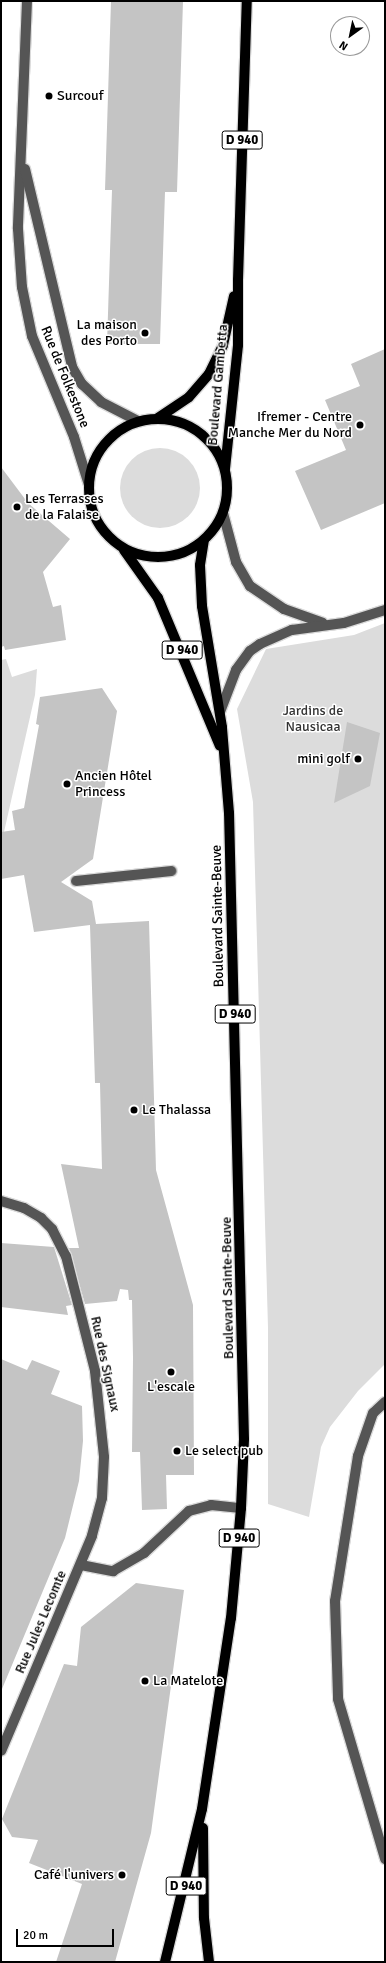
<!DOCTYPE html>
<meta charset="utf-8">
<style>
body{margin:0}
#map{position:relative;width:386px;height:1963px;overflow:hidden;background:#fff;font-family:Signika,sans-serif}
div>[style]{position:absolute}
.green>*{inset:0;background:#dcdcdc}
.round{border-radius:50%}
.building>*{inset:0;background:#c4c4c4}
.roads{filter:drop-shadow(1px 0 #dbdbdb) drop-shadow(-1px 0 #dbdbdb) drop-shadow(0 1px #dbdbdb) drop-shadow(0 -1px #dbdbdb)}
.minor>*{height:10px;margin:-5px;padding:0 5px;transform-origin:5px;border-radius:5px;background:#555}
.major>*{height:10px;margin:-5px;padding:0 5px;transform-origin:5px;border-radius:5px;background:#000}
.major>.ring{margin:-5px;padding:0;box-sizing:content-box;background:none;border:10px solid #000;border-radius:50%}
.dots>*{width:11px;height:11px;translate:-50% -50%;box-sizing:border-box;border:2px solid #fff;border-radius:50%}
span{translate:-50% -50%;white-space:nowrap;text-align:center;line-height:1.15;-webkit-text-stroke:3px #fff;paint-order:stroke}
.shield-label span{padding:1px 3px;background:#fff;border:1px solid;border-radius:3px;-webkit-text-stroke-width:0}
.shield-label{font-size:13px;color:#000;font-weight:700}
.poi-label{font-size:14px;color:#000}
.left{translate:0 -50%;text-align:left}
.right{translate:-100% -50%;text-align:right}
.street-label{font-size:14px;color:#000}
.park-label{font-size:14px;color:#333}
.frame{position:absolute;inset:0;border:2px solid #000;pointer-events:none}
.north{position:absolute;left:330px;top:16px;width:40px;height:40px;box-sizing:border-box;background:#fff;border:1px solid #999;border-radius:50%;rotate:213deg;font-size:11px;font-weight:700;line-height:16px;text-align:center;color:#000}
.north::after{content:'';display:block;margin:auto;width:14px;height:18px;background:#000;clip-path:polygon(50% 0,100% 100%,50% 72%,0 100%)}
.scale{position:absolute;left:16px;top:1929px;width:98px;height:18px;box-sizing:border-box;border:2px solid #000;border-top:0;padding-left:5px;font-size:12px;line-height:14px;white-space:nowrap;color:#000;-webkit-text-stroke:3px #fff;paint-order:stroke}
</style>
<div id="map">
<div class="green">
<div class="round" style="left:120px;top:448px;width:80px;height:80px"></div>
<div style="clip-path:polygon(385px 623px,385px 1364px,358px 1391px,330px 1427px,321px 1447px,309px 1517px,268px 1504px,268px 1328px,253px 802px,237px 709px,266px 649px,354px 635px)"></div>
<div style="clip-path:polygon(6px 659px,12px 677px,37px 669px,35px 695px,4px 832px,1px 832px,1px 660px)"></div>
</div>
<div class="building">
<div style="clip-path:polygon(111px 1px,183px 1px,177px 192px,165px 192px,160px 344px,107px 344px,112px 190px,105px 190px)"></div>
<div style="clip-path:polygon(385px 349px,385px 503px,321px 530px,295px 471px,346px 450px,325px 400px,360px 386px,351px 364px)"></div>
<div style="clip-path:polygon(1px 467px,28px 503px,70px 539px,43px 572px,53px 607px,61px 605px,66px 640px,5px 650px,4px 646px,1px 647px)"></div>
<div style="clip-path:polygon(102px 688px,117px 711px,93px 859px,61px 882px,92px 901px,96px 924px,149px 921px,156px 1170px,193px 1305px,194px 1475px,166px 1475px,167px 1509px,142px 1510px,140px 1452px,132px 1452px,133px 1358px,132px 1300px,129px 1300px,128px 1290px,120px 1289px,117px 1301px,85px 1304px,69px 1248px,79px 1248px,61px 1164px,102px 1169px,100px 1083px,95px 1083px,90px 925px,34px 932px,24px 875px,1px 879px,1px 832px,15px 830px,12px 811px,24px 808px,39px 725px,36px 724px,40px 697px)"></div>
<div style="clip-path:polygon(347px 722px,380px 733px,370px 786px,334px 803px)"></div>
<div style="clip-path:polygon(1px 1243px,54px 1247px,72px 1305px,66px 1306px,68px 1315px,1px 1307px)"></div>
<div style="clip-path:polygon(1px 1359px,27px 1370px,32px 1360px,60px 1371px,51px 1394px,82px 1406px,83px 1441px,79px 1481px,65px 1538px,2px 1689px)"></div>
<div style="clip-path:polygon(136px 1583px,184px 1590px,151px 1833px,115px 1962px,56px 1962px,82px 1884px,29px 1863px,38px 1840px,12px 1837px,2px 1819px,64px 1664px,77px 1666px,81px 1627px)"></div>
</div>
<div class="roads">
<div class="minor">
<div style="left:27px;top:1px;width:228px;rotate:92.3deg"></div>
<div style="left:18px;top:229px;width:58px;rotate:86.1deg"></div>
<div style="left:22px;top:287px;width:50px;rotate:78.5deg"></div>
<div style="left:32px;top:336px;width:109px;rotate:67.4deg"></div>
<div style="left:74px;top:437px;width:50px;rotate:72.6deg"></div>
<div style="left:25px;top:169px;width:204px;rotate:76.6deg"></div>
<div style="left:72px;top:367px;width:20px;rotate:60deg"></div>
<div style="left:82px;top:384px;width:26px;rotate:43deg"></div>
<div style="left:101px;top:402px;width:42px;rotate:27.2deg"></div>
<div style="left:223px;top:513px;width:51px;rotate:75.1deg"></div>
<div style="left:236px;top:562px;width:28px;rotate:60deg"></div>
<div style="left:250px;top:586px;width:41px;rotate:34.1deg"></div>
<div style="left:284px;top:609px;width:41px;rotate:19.7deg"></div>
<div style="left:220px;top:712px;width:45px;rotate:-69.1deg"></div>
<div style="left:236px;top:670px;width:24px;rotate:-54deg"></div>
<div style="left:250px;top:651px;width:12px;rotate:-35deg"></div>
<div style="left:260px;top:644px;width:35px;rotate:-24deg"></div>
<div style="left:292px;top:630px;width:52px;rotate:-7.7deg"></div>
<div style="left:344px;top:623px;width:43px;rotate:-17.6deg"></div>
<div style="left:76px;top:881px;width:96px;rotate:-6deg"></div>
<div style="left:1px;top:1201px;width:24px;rotate:17deg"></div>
<div style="left:24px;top:1208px;width:20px;rotate:30deg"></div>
<div style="left:41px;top:1218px;width:16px;rotate:45deg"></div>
<div style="left:52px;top:1229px;width:30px;rotate:63deg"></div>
<div style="left:66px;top:1256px;width:119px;rotate:75.8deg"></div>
<div style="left:95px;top:1371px;width:86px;rotate:84deg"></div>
<div style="left:104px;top:1457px;width:41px;rotate:92.8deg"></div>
<div style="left:102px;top:1498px;width:39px;rotate:105deg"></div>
<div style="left:92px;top:1536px;width:233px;rotate:112.9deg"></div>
<div style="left:385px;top:1402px;width:16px;rotate:137deg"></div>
<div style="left:373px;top:1413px;width:46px;rotate:109.2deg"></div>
<div style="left:358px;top:1456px;width:147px;rotate:99deg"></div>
<div style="left:335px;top:1601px;width:98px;rotate:88.2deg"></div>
<div style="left:338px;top:1699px;width:167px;rotate:73.6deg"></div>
<div style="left:81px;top:1565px;width:33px;rotate:11deg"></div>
<div style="left:113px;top:1571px;width:36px;rotate:-30deg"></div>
<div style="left:144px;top:1553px;width:62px;rotate:-43deg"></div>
<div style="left:189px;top:1511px;width:23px;rotate:-15deg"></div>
<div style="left:211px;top:1505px;width:30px;rotate:6deg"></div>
</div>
<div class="major">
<div style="left:158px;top:418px;width:37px;rotate:-34deg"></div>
<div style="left:189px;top:397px;width:30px;rotate:-49deg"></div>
<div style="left:209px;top:374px;width:32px;rotate:-64deg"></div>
<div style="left:223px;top:345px;width:50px;rotate:-77.3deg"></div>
<div class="ring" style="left:89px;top:419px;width:128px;height:128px"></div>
<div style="left:225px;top:469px;width:125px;rotate:-84deg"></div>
<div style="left:238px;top:345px;width:65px;rotate:-90deg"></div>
<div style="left:238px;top:280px;width:279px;rotate:-88.2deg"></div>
<div style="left:124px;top:550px;width:59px;rotate:54.7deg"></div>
<div style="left:158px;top:598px;width:160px;rotate:67.3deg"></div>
<div style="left:203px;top:1828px;width:90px;rotate:89.4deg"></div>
<div style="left:204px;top:1918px;width:44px;rotate:83.5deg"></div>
<div style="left:165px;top:1962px;width:157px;rotate:-76.4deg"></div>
<div style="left:202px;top:1809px;width:193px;rotate:-81.4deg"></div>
<div style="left:231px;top:1618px;width:110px;rotate:-84.8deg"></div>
<div style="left:241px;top:1508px;width:69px;rotate:-87.5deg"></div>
<div style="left:244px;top:1439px;width:626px;rotate:-91.37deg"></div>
<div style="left:229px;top:813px;width:86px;rotate:-94.7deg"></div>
<div style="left:222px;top:727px;width:123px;rotate:-99.4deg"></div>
<div style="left:202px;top:606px;width:41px;rotate:-92.8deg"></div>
<div style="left:200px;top:565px;width:24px;rotate:-81deg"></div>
</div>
</div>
<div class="dots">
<div style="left:49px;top:96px;background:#000"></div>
<div style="left:145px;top:333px;background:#000"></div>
<div style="left:360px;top:425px;background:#000"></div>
<div style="left:17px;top:507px;background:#000"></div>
<div style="left:358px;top:759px;background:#000"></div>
<div style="left:67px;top:784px;background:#000"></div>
<div style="left:134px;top:1110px;background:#000"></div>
<div style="left:171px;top:1372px;background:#000"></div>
<div style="left:177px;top:1451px;background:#000"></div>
<div style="left:145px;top:1681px;background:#000"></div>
<div style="left:122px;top:1875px;background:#000"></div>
</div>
<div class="shield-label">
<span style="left:242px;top:140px">D 940</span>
<span style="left:182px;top:650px">D 940</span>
<span style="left:235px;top:1014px">D 940</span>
<span style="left:239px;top:1538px">D 940</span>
<span style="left:186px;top:1886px">D 940</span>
</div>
<div class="poi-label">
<span class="left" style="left:57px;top:96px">Surcouf</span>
<span class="right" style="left:137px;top:333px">La maison<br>des Porto</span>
<span class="right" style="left:352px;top:425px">Ifremer - Centre<br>Manche Mer du Nord</span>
<span class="left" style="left:25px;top:507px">Les Terrasses<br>de la Falaise</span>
<span class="right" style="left:350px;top:759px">mini golf</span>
<span class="left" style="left:75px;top:784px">Ancien Hôtel<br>Princess</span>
<span class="left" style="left:142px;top:1110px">Le Thalassa</span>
<span style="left:171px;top:1387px">L'escale</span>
<span class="left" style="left:185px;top:1451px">Le select pub</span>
<span class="left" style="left:153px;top:1681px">La Matelote</span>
<span class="right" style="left:114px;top:1875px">Café l'univers</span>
</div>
<div class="street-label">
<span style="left:65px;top:377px;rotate:68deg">Rue de Folkestone</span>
<span style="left:218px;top:385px;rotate:-85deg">Boulevard Gambetta</span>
<span style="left:218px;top:916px;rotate:-91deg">Boulevard Sainte-Beuve</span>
<span style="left:228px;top:1288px;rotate:-91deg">Boulevard Sainte-Beuve</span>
<span style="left:105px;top:1364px;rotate:78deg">Rue des Signaux</span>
<span style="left:41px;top:1622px;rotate:-67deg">Rue Jules Lecomte</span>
</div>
<div class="park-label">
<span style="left:313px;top:719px">Jardins de<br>Nausicaa</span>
</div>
<div class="frame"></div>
<div class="north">N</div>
<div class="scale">20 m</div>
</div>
